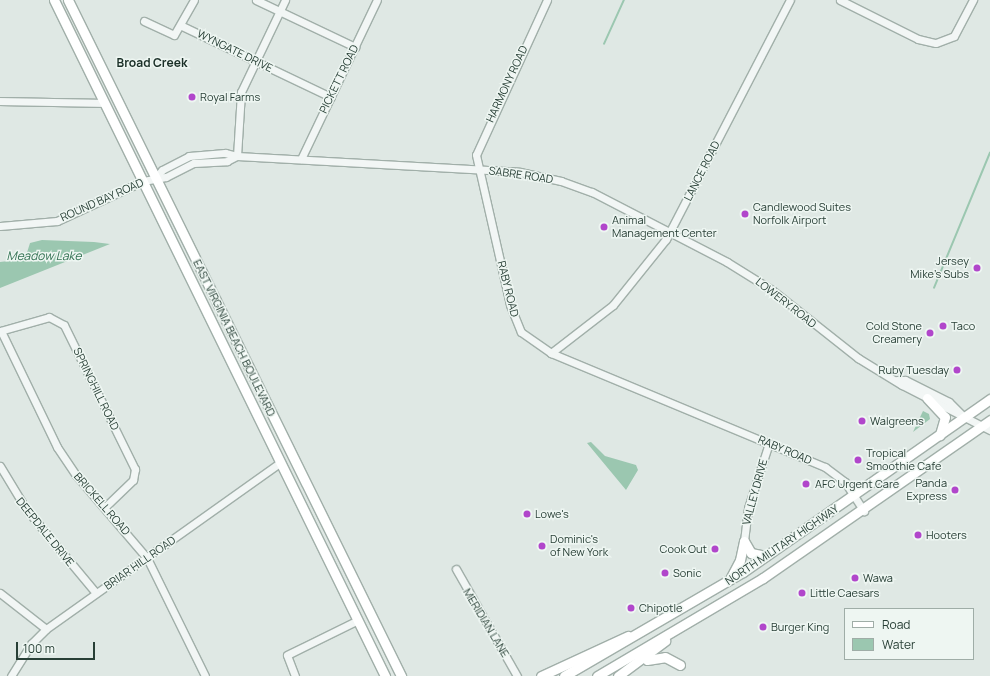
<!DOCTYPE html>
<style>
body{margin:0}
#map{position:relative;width:990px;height:676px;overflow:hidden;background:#dfe8e4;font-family:Manrope,sans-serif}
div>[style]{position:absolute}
.water>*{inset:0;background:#9bc7b0}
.stream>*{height:1.5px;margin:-0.75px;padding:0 0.75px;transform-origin:0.75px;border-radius:0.75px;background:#9bc7b0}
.roads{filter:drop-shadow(1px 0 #a1afa9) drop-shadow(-1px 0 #a1afa9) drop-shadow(0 1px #a1afa9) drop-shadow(0 -1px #a1afa9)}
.minor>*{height:7px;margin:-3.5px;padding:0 3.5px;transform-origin:3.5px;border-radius:3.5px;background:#f2f6f5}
.major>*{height:9px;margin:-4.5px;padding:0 4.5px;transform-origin:4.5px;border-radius:4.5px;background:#fff}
.dots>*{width:11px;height:11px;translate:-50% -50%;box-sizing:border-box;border:2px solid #eef6f2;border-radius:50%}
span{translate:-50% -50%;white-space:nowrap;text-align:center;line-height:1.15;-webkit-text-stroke:3px #eef6f2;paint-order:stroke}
.street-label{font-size:11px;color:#283f36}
.poi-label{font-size:11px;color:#283f36}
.left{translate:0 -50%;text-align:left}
.right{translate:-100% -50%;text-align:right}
.neighbourhood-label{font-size:12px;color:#1b3028;font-weight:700}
.water-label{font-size:12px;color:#337253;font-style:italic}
.legend{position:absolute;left:844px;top:608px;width:130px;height:52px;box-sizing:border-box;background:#eef6f2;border:1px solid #9fada7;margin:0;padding:5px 7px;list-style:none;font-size:12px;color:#283f36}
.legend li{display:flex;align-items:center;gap:8px;height:20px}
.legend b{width:20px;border:1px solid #9fada7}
.scale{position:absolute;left:16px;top:642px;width:79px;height:18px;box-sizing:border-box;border:2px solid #283f36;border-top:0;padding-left:5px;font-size:12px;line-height:14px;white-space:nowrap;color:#283f36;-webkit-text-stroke:3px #eef6f2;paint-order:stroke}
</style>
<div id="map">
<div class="water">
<div style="clip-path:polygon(42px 240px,94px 242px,110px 244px,0 288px,0 262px,25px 259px,30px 243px)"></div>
<div style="clip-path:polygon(923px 411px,929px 414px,930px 419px,913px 432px)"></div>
<div style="clip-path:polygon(591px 442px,605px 456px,636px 465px,638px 470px,626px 490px,587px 443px)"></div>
</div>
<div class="stream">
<div style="left:604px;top:44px;width:48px;rotate:-65.6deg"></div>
<div style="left:934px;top:288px;width:146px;rotate:-67.5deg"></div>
</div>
<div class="roads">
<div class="minor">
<div style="left:256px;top:0;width:110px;rotate:25.4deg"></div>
<div style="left:547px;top:0;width:170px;rotate:114.6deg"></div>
<div style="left:476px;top:155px;width:154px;rotate:77.2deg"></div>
<div style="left:510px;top:305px;width:29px;rotate:68deg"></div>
<div style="left:521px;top:332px;width:37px;rotate:35deg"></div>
<div style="left:551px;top:353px;width:297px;rotate:22.6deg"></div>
<div style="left:825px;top:467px;width:25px;rotate:37deg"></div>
<div style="left:845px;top:482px;width:35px;rotate:57deg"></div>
<div style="left:840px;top:0;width:87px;rotate:26.6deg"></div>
<div style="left:918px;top:39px;width:18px;rotate:13deg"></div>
<div style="left:936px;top:43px;width:19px;rotate:-21deg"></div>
<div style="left:954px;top:36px;width:41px;rotate:-62.2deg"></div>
<div style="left:144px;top:21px;width:33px;rotate:25deg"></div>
<div style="left:174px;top:35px;width:40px;rotate:-60.3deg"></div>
<div style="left:182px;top:26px;width:165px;rotate:25.5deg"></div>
<div style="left:0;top:101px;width:104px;rotate:1.1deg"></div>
<div style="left:237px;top:156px;width:64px;rotate:-86.4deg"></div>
<div style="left:241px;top:92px;width:102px;rotate:-64.4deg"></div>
<div style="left:301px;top:159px;width:176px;rotate:-64.5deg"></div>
<div style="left:156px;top:177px;width:9px;rotate:-49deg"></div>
<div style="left:162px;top:170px;width:30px;rotate:-27deg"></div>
<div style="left:189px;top:156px;width:36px;rotate:-5deg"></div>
<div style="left:225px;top:153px;width:12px;rotate:14deg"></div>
<div style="left:237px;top:156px;width:283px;rotate:3.2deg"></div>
<div style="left:520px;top:172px;width:42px;rotate:12.4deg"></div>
<div style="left:561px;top:181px;width:33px;rotate:20deg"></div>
<div style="left:592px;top:192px;width:152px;rotate:27.4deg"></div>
<div style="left:727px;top:262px;width:53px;rotate:31.9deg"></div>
<div style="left:772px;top:290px;width:110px;rotate:38.3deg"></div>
<div style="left:858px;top:358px;width:52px;rotate:31.5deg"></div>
<div style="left:902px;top:385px;width:99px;rotate:27.1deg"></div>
<div style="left:0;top:226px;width:57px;rotate:-5deg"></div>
<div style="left:57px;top:221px;width:95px;rotate:-24.9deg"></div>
<div style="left:143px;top:181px;width:23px;rotate:-10deg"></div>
<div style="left:166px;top:177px;width:31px;rotate:-27deg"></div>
<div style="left:194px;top:163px;width:33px;rotate:-3deg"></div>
<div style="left:227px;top:161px;width:11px;rotate:-27deg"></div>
<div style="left:0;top:331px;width:51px;rotate:-15.9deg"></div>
<div style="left:49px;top:317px;width:17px;rotate:28deg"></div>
<div style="left:64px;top:325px;width:161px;rotate:63.8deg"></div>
<div style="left:135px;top:469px;width:11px;rotate:100deg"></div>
<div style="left:133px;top:480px;width:39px;rotate:136deg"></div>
<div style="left:1px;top:331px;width:129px;rotate:64.2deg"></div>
<div style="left:57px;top:447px;width:34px;rotate:56deg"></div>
<div style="left:76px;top:475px;width:109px;rotate:49.5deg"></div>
<div style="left:147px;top:558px;width:131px;rotate:63.8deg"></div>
<div style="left:551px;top:353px;width:78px;rotate:-37.7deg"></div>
<div style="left:613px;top:305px;width:85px;rotate:-51.2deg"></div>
<div style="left:666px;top:239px;width:269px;rotate:-62.6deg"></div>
<div style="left:897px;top:380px;width:8px"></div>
<div style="left:905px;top:380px;width:49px;rotate:26.6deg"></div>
<div style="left:949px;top:402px;width:18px;rotate:45deg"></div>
<div style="left:0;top:466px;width:50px;rotate:58.8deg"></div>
<div style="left:26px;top:509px;width:109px;rotate:50.2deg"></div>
<div style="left:744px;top:541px;width:33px;rotate:-83deg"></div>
<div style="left:748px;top:508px;width:68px;rotate:-72.1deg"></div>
<div style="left:456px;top:569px;width:123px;rotate:60.3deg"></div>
<div style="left:0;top:593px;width:58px;rotate:38deg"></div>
<div style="left:11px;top:676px;width:38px;rotate:-58deg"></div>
<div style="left:31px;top:644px;width:21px;rotate:-45deg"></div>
<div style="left:46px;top:629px;width:288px;rotate:-35.4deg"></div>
<div style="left:295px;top:676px;width:22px;rotate:-111deg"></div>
<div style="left:287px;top:655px;width:79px;rotate:-26.2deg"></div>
</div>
<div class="major">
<div style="left:54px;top:0;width:753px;rotate:63.91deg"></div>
<div style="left:68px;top:0;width:754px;rotate:63.77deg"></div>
<div style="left:927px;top:398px;width:26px;rotate:47deg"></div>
<div style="left:945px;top:417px;width:19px;rotate:106deg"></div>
<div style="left:744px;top:541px;width:14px;rotate:60deg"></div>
<div style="left:751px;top:553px;width:15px;rotate:11deg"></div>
<div style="left:730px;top:579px;width:21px;rotate:-62deg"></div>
<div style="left:740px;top:560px;width:19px;rotate:-78deg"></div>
<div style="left:647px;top:660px;width:18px;rotate:-9deg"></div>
<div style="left:665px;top:657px;width:17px;rotate:28deg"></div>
<div style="left:541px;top:676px;width:96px;rotate:-24.7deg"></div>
<div style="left:564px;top:676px;width:207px;rotate:-30.2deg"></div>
<div style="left:743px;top:572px;width:302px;rotate:-35deg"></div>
<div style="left:597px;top:676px;width:193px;rotate:-30.6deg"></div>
<div style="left:763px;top:578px;width:277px;rotate:-34.8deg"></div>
<div style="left:618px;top:676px;width:59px;rotate:-36.7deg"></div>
</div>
</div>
<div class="dots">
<div style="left:192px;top:97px;background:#b146cb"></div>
<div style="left:745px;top:214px;background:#b146cb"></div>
<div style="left:604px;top:227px;background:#b146cb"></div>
<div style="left:977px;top:268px;background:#b146cb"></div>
<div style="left:943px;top:326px;background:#b146cb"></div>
<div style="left:930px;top:333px;background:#b146cb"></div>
<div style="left:957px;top:370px;background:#b146cb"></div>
<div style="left:862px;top:421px;background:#b146cb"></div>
<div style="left:858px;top:460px;background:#b146cb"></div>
<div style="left:806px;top:484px;background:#b146cb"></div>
<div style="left:955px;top:490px;background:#b146cb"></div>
<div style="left:527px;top:514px;background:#b146cb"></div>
<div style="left:918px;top:535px;background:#b146cb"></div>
<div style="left:542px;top:546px;background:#b146cb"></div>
<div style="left:715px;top:549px;background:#b146cb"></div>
<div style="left:665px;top:573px;background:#b146cb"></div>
<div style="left:855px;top:578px;background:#b146cb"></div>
<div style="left:802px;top:593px;background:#b146cb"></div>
<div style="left:631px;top:608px;background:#b146cb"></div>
<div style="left:763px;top:627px;background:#b146cb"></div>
</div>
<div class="street-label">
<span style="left:235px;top:51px;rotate:26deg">WYNGATE DRIVE</span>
<span style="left:339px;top:79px;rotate:-64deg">PICKETT ROAD</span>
<span style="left:507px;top:84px;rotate:-65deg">HARMONY ROAD</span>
<span style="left:702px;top:171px;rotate:-63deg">LANCE ROAD</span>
<span style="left:521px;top:175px;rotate:8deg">SABRE ROAD</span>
<span style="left:102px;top:200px;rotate:-24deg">ROUND BAY ROAD</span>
<span style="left:508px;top:289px;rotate:76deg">RABY ROAD</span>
<span style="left:786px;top:303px;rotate:38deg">LOWERY ROAD</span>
<span style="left:234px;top:338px;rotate:64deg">EAST VIRGINIA BEACH BOULEVARD</span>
<span style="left:96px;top:389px;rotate:64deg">SPRINGHILL ROAD</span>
<span style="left:785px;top:450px;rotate:23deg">RABY ROAD</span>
<span style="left:755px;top:492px;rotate:-75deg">VALLEY DRIVE</span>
<span style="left:102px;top:504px;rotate:49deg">BRICKELL ROAD</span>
<span style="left:45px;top:532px;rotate:51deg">DEEPDALE DRIVE</span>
<span style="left:782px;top:545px;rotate:-34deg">NORTH MILITARY HIGHWAY</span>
<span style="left:140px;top:563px;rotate:-35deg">BRIAR HILL ROAD</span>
<span style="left:486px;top:623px;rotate:59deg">MERIDIAN LANE</span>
</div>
<div class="poi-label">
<span class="left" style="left:200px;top:97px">Royal Farms</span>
<span class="left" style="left:753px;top:214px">Candlewood Suites<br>Norfolk Airport</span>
<span class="left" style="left:612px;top:227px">Animal<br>Management Center</span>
<span class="right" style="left:969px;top:268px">Jersey<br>Mike's Subs</span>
<span class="left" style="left:951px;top:326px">Taco</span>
<span class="right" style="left:922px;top:333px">Cold Stone<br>Creamery</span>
<span class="right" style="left:949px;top:370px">Ruby Tuesday</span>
<span class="left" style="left:870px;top:421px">Walgreens</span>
<span class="left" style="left:866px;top:460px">Tropical<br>Smoothie Cafe</span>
<span class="left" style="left:815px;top:484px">AFC Urgent Care</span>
<span class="right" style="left:947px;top:490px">Panda<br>Express</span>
<span class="left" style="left:535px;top:514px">Lowe's</span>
<span class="left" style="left:926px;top:535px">Hooters</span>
<span class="left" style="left:550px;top:546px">Dominic's<br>of New York</span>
<span class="right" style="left:707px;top:549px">Cook Out</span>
<span class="left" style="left:673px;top:573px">Sonic</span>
<span class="left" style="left:863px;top:578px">Wawa</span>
<span class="left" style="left:810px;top:593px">Little Caesars</span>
<span class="left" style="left:639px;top:608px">Chipotle</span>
<span class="left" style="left:771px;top:627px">Burger King</span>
</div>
<div class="neighbourhood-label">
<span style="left:152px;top:63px">Broad Creek</span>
</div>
<div class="water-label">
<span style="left:44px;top:256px">Meadow Lake</span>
</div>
<ul class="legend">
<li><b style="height:5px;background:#fff"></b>Road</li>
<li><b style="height:11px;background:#9bc7b0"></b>Water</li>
</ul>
<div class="scale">100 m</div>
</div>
